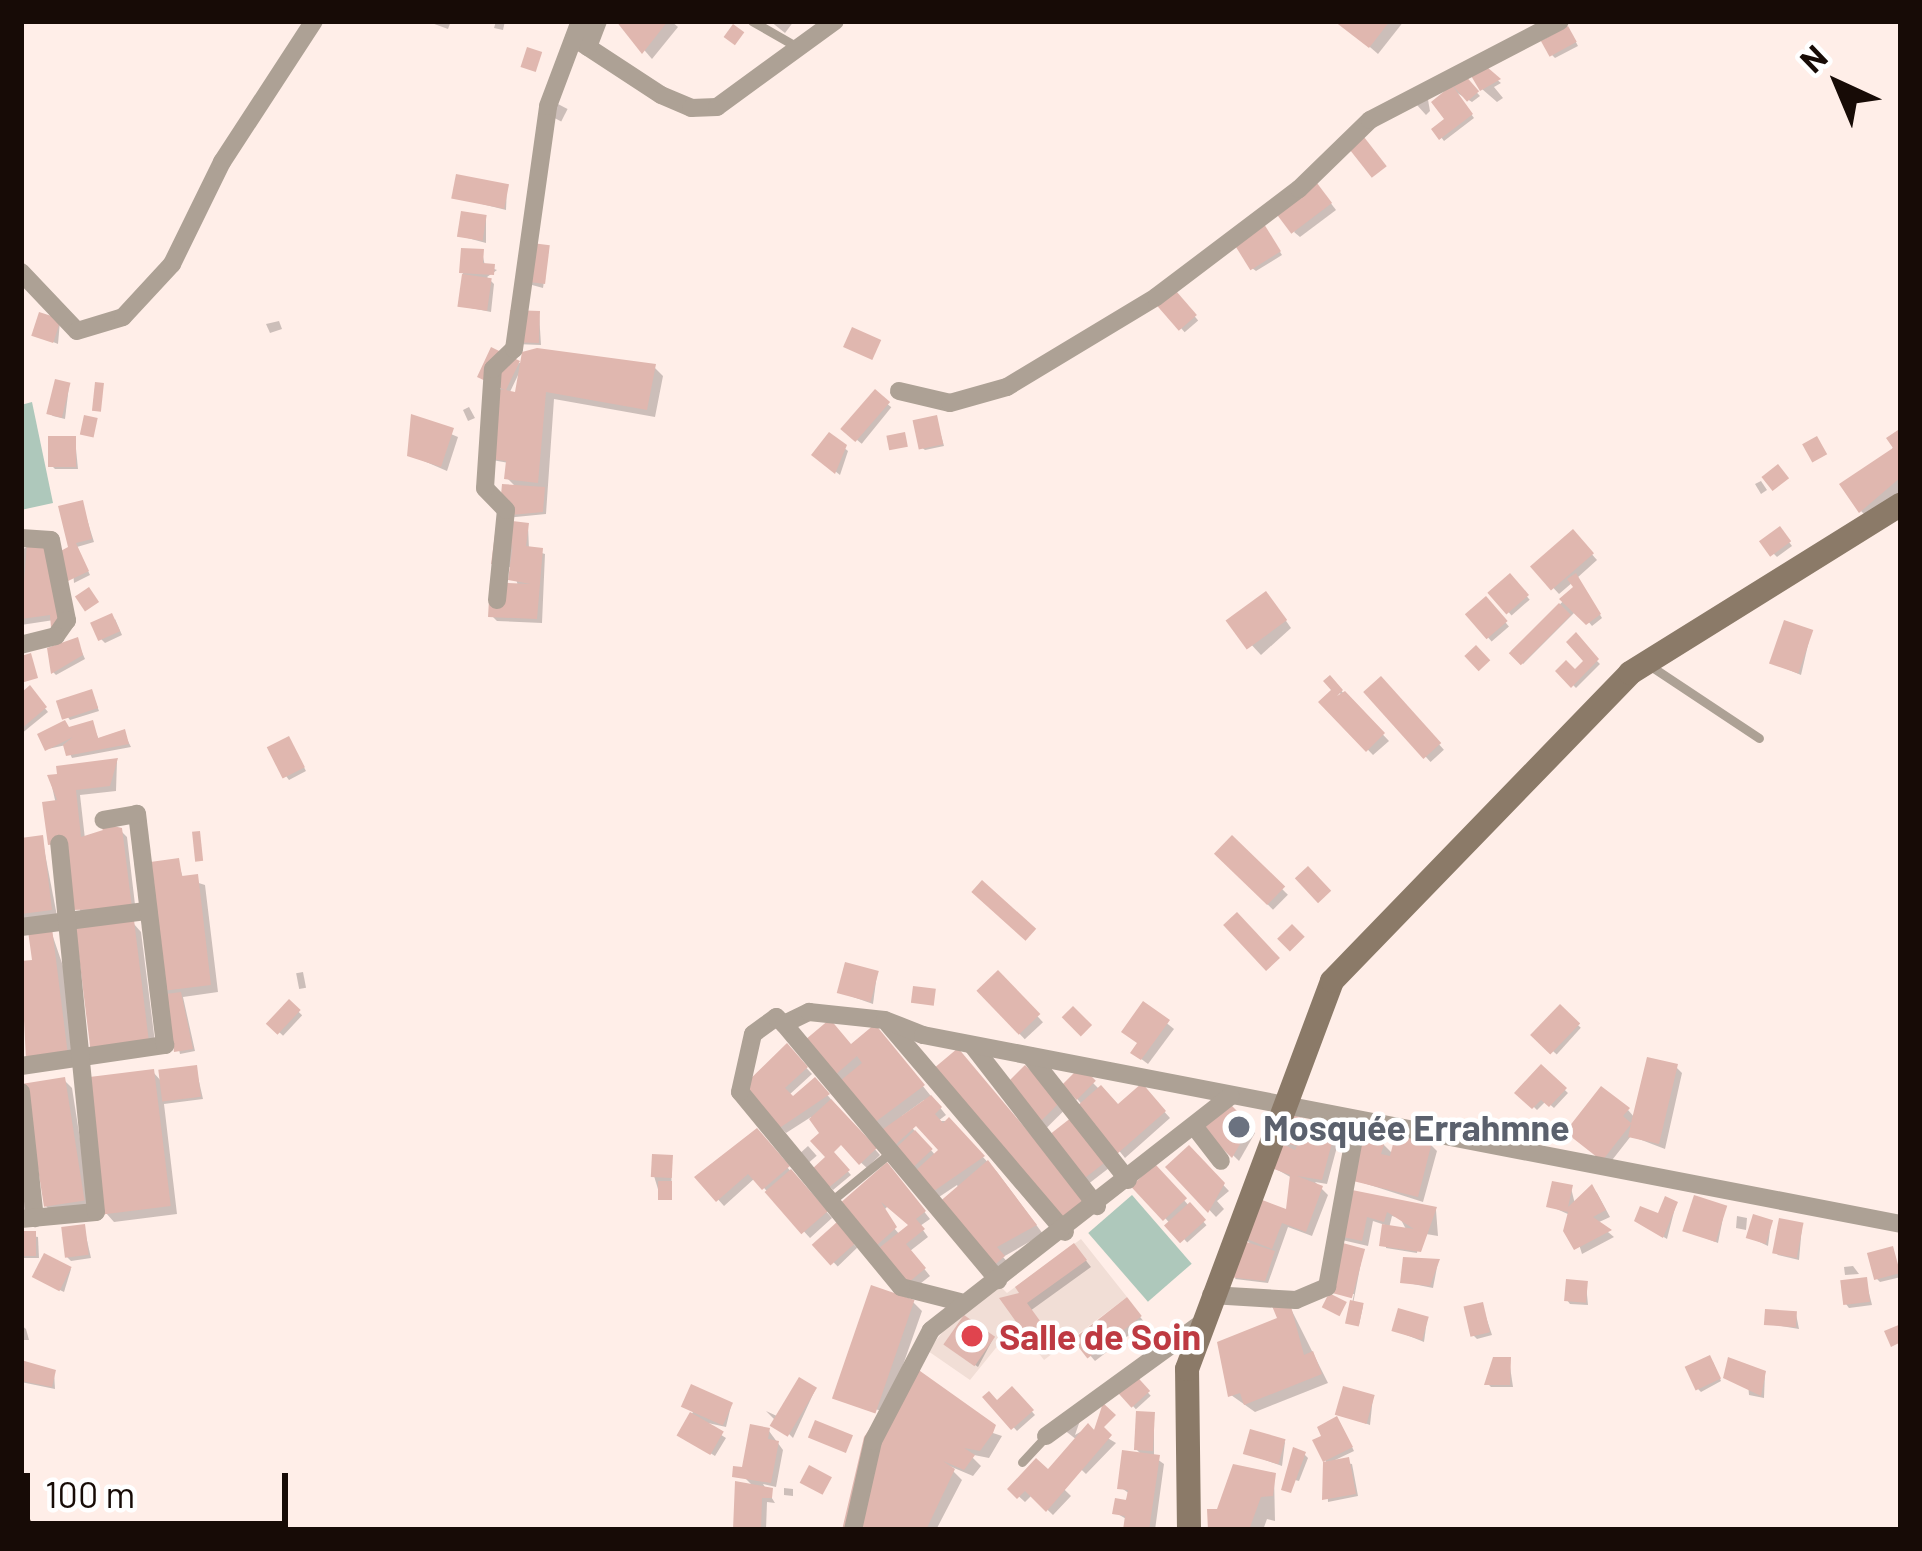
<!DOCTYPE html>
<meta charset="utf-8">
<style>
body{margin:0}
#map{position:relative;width:1922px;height:1551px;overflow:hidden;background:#ffeee8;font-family:Barlow,sans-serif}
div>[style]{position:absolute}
.built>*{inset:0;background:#f1ded6}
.green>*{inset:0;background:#aec8bb;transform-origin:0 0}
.shadow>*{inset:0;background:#0003;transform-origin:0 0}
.building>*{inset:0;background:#e0b7af;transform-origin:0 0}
.service>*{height:9px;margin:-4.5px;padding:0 4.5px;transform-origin:4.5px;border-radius:4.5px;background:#ada195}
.minor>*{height:18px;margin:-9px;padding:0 9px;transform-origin:9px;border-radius:9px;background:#ada195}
.secondary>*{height:24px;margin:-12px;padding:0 12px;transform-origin:12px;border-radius:12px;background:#8b7a68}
.dots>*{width:33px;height:33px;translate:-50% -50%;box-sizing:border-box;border:6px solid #fff;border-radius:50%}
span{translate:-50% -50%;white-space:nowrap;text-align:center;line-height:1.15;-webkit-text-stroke:9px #fff;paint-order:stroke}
.worship-label{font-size:36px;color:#5b616d;font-weight:700}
.left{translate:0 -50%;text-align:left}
.health-label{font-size:36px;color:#be3a42;font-weight:700}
.frame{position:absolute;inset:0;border:24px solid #170b06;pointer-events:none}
.north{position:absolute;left:1778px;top:24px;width:120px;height:120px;-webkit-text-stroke:9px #fff;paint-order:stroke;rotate:316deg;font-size:33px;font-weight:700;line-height:48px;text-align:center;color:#170b06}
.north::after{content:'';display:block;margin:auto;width:42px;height:54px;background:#170b06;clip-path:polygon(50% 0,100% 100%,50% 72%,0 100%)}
.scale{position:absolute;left:24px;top:1473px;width:264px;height:54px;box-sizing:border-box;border:6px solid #170b06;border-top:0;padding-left:15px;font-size:36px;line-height:42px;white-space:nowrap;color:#170b06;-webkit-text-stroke:9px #fff;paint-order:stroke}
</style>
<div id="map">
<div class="built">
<div style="clip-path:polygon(1081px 1239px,1127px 1297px,1044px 1360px,1016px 1323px,970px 1380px,928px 1351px,964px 1304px,1000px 1286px,1007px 1293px)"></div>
</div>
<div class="green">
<div style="clip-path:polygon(32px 402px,53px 503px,21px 510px,21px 405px)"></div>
<div style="left:1132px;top:1195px;width:91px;height:58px;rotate:49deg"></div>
</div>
<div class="shadow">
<div style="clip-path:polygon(426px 21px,451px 21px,448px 29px)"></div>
<div style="clip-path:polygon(496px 21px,505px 21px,503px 30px,494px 28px)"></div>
<div style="clip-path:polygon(619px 21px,671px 21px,678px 27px,652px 59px)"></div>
<div style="clip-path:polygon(770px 21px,794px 21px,785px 33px)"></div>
<div style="clip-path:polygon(1340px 21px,1404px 21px,1378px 54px)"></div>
<div style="clip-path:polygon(1571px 33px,1578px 46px,1555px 58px,1552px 55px)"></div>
<div style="clip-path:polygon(1479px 65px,1501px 83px,1494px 87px,1503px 98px,1497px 102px,1482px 89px)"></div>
<div style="clip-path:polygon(1463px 78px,1480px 96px,1472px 102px,1454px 91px,1474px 118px,1444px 141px,1435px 129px,1448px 120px,1435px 102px)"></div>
<div style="clip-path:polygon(1427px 94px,1430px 111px,1426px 115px,1416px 104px)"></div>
<div style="left:556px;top:103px;width:13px;height:14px;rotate:27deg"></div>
<div style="clip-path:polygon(507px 187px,506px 210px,454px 197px)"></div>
<div style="clip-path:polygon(1320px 189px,1336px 210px,1300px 237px,1294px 232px)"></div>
<div style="clip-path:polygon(486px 218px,486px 243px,460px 236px)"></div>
<div style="clip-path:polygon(1267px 231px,1282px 255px,1256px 271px,1252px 268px)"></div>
<div style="clip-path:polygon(549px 248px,543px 288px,521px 282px)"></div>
<div style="clip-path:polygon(464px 251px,482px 252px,485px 266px,497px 270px,487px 277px,494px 284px,491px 312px,461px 306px)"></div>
<div style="left:1170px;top:288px;width:43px;height:18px;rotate:49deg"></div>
<div style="clip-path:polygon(539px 314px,541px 345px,515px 344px)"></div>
<div style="clip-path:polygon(60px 321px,58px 344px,36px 335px)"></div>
<div style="clip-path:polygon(279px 321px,282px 329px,270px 333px,266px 324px)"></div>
<div style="clip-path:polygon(evenodd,519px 363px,654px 367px,663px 376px,655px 417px,554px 399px,546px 514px,506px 518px,517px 488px,507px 478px,509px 463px,492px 460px,494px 429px,501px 388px,519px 363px,520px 371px,517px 395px,509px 394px,520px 371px)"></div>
<div style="clip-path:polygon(69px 386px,65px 419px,53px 416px,49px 413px)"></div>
<div style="left:875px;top:394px;width:21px;height:47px;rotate:39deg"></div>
<div style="clip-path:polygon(469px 407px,475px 418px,468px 421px,463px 410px)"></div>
<div style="clip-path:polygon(413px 418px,458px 437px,447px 471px,410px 455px)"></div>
<div style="clip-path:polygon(936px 418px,944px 446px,925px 450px,921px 447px)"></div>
<div style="clip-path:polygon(1901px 431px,1901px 496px,1869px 519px,1861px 511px)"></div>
<div style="clip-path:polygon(829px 436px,848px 451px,840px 475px,815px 455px)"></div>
<div style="clip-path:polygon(75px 439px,78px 469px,55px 469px,51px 465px)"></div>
<div style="clip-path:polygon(1761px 481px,1767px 490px,1761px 494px,1755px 484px)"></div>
<div style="clip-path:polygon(82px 503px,94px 542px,77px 547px,90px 575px,74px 583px,71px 548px)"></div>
<div style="clip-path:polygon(528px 526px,529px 549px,545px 554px,542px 623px,497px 621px,491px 615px,518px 586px,513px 568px,494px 563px)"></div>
<div style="clip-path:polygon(1780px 530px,1792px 546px,1777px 557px,1771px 551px)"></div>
<div style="clip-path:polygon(1573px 533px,1597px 560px,1577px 578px,1602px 618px,1592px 626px,1578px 609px,1523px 664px,1511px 651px,1577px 588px,1573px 582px,1559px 594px,1534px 567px)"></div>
<div style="clip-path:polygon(27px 547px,54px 620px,21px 625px,21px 550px)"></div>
<div style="left:1510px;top:577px;width:30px;height:24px;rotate:49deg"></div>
<div style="left:1486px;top:600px;width:35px;height:23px;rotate:49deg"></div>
<div style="clip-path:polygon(1272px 601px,1291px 628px,1261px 655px,1233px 625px)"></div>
<div style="clip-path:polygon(115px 619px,122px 635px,105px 643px,101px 639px)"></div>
<div style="clip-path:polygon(1811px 632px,1801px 675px,1773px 663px)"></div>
<div style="clip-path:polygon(77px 641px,85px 659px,56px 675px,53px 672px)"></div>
<div style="clip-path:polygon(1590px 654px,1600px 664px,1576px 688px,1559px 671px,1576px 673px)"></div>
<div style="clip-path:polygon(1330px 679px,1389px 741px,1373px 755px,1322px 702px,1347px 703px)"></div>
<div style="left:1381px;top:680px;width:94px;height:18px;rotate:48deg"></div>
<div style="clip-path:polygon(29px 689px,48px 712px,21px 734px,21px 696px)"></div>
<div style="clip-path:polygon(92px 692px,99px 711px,70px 720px,67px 716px)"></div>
<div style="clip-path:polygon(92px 723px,99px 740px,124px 733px,131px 747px,72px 758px,66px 745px,48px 749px)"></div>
<div style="clip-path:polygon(291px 743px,306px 771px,289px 780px,286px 776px)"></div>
<div style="clip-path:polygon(117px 761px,116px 791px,80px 795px,85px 839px,121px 831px,127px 837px,136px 913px,81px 914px,50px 778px,61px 776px,60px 768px)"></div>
<div style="clip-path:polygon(42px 838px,57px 916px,21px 920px,21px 841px)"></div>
<div style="left:1232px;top:839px;width:79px;height:21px;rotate:45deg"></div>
<div style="clip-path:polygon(178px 862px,183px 878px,205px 885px,218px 992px,183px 997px,195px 1051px,180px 1054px,165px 989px)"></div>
<div style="clip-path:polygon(133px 923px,141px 932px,156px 1050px,101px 1056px)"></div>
<div style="clip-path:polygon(51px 931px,64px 969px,75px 1062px,29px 1059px,21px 964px,35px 963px)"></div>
<div style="left:303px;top:972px;width:16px;height:7px;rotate:79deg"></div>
<div style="clip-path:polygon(877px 974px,873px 1004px,839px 992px)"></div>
<div style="left:998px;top:974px;width:66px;height:25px;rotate:47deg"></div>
<div style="left:289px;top:1003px;width:18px;height:28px;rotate:43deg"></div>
<div style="clip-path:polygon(1144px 1005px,1174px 1029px,1148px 1064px,1140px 1058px)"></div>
<div style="left:1560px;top:1009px;width:28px;height:36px;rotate:42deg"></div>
<div style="clip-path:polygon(evenodd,883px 1036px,946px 1115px,938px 1121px,949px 1121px,997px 1172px,1043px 1234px,1003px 1257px,1011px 1266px,1001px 1274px,957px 1185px,939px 1197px,836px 1074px,852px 1047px,883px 1036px,924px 1100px,942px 1150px,936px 1156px,902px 1116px,924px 1100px)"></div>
<div style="clip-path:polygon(787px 1047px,812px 1074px,789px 1095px,793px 1100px,815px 1081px,880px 1155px,867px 1168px,811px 1117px,786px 1133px,745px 1088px)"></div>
<div style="clip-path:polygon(1676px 1067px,1682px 1073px,1665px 1149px,1631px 1136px,1609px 1164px,1574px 1137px,1628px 1110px,1635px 1118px)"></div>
<div style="clip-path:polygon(196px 1068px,203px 1099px,164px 1104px,177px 1214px,114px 1222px,106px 1213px,153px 1072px,162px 1082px)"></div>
<div style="clip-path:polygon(1542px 1068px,1568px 1093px,1554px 1108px,1546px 1101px,1537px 1110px,1519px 1092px)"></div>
<div style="left:1025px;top:1069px;width:57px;height:28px;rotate:45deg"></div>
<div style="clip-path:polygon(1081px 1071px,1118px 1108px,1142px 1087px,1170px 1118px,1125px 1158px,1066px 1085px)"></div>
<div style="clip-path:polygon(64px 1080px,72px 1088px,91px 1209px,54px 1215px,46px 1206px)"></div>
<div style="clip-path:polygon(1226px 1105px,1255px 1133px,1239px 1161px,1204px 1127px)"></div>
<div style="clip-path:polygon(1302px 1120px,1341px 1132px,1327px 1184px,1315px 1182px,1328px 1195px,1312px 1236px,1288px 1227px,1268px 1283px,1235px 1279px,1254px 1248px,1241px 1234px,1288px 1214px,1292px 1178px,1269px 1165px,1279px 1141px)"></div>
<div style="clip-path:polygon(1072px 1121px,1109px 1168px,1087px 1185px)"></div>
<div style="clip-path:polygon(756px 1132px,832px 1218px,810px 1238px,755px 1178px,724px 1206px,698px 1177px)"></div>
<div style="clip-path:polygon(818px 1138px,851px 1175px,833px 1190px,815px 1170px,829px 1158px)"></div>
<div style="clip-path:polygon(1383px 1144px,1393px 1154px,1431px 1145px,1437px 1151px,1423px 1202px,1348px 1178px)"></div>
<div style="left:808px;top:1146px;width:13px;height:10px;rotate:48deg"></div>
<div style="clip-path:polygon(1189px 1149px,1229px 1191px,1217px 1201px,1224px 1209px,1216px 1217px,1169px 1167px)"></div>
<div style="clip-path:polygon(672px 1158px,671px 1200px,661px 1199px,654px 1176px)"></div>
<div style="clip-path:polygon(21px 1168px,28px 1214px,21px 1216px)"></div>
<div style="left:1155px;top:1168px;width:77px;height:26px;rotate:48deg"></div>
<div style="clip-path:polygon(1571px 1188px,1575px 1204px,1592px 1188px,1597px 1193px,1610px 1217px,1597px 1223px,1614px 1237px,1582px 1254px,1570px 1215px,1550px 1206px)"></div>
<div style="clip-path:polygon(evenodd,907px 1190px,930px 1219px,920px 1226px,928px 1237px,910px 1251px,930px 1276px,911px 1291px,842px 1205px,907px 1190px,888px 1206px,912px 1225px,900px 1235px,881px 1213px,888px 1206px)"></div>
<div style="clip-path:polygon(evenodd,1345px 1191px,1436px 1210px,1438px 1236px,1420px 1233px,1417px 1253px,1386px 1248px,1385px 1225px,1373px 1221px,1368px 1246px,1342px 1240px,1345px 1191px,1392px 1216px,1400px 1218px,1407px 1231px,1389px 1228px,1392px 1216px)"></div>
<div style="clip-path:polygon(1676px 1204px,1667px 1239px,1641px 1223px,1660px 1217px)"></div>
<div style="clip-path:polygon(1725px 1208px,1718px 1243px,1685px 1230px)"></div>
<div style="clip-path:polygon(1737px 1216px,1747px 1218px,1746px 1230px,1736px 1228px)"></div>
<div style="clip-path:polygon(1771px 1223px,1768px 1246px,1749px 1237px)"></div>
<div style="clip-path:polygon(1802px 1226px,1799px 1260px,1778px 1255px,1775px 1252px)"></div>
<div style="clip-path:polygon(84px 1227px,91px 1258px,71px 1261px,67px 1257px)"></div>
<div style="left:837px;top:1227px;width:29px;height:27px;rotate:46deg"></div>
<div style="clip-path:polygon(21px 1234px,38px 1237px,39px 1258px,21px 1258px)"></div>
<div style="clip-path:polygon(1892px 1249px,1901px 1277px,1880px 1282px,1877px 1279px)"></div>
<div style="clip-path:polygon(1363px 1252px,1353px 1304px,1363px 1306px,1359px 1325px,1348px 1323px,1354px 1294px,1331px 1293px)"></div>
<div style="clip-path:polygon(1080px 1253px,1091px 1267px,1030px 1311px,1046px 1332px,1035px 1341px,1024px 1295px)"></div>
<div style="clip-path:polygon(1438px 1262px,1433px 1288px,1403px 1282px)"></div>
<div style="clip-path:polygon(1853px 1266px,1859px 1274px,1845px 1275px,1844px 1267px)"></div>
<div style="clip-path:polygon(71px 1269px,64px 1292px,39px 1280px)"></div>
<div style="clip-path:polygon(1866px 1281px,1872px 1305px,1849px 1308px,1846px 1304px)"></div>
<div style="clip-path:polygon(1586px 1284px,1588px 1305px,1570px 1304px,1567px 1300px)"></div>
<div style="clip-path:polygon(913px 1302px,922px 1311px,891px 1399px,1002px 1436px,989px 1458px,969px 1454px,981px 1466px,973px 1476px,947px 1465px,962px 1480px,936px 1530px,845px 1530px,885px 1412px,835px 1397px)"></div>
<div style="clip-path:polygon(1288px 1303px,1328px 1383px,1255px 1412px,1231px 1395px)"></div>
<div style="clip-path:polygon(1482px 1305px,1492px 1335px,1477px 1339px,1473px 1335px)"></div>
<div style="clip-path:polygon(1132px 1307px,1145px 1323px,1095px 1361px,1076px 1339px)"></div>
<div style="clip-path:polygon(1796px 1314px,1799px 1329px,1768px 1324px)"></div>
<div style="clip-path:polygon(1427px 1320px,1424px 1342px,1394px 1330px)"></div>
<div style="clip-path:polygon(21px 1325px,26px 1329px,29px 1340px,21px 1340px)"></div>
<div style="clip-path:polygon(993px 1339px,978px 1367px,950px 1347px)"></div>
<div style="clip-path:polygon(1509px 1360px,1513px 1387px,1491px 1387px,1488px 1384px)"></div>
<div style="clip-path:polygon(1713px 1362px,1721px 1381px,1701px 1392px,1698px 1389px)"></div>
<div style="clip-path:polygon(21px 1363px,54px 1372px,55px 1389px,21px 1382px)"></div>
<div style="clip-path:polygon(1765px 1373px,1764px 1398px,1749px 1395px,1748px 1384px)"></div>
<div style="left:1132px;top:1375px;width:28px;height:20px;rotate:48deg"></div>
<div style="clip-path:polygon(815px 1390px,793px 1438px,766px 1411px,779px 1417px)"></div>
<div style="clip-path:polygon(1012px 1390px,1035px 1415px,1017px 1431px,986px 1397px,997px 1404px)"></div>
<div style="clip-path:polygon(1373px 1397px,1370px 1425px,1339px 1414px)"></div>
<div style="clip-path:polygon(731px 1406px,726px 1427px,699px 1421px,726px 1438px,715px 1456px,680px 1434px,693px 1412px)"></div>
<div style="clip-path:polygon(1083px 1412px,1075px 1435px,1089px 1427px,1116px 1443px,1086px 1474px,1064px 1453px,1077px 1440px,1063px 1429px)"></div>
<div style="clip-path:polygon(1154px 1415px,1154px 1457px,1164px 1464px,1155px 1530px,1126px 1530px,1128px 1520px,1116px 1513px,1130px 1494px,1120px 1487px,1143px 1456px,1136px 1449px)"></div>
<div style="clip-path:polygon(1340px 1423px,1354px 1451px,1333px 1461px,1352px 1464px,1358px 1496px,1328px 1502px,1326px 1461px,1316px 1442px)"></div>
<div style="clip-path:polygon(769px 1431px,783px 1450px,776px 1487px,763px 1484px,775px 1503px,767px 1502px,766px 1530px,736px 1530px,752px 1485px,743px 1476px)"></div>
<div style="clip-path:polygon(1285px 1442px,1282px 1466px,1246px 1453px)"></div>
<div style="clip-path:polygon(1304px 1454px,1308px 1458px,1299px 1481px,1295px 1480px)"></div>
<div style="clip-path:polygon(1036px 1462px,1071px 1496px,1053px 1515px,1032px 1495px,1025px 1502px,1011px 1489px)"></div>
<div style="clip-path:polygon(1274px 1475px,1275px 1521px,1267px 1519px,1263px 1530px,1211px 1530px,1219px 1511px)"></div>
<div style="clip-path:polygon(784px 1488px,793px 1489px,793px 1496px,784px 1495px)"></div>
</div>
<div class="building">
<div style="clip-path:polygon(616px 21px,668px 21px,642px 54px)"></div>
<div style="clip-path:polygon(1334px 21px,1390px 21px,1369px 48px)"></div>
<div style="left:733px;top:24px;width:14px;height:16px;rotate:36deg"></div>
<div style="left:1568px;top:26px;width:18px;height:31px;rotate:61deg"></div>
<div style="left:527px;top:47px;width:16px;height:21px;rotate:18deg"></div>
<div style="clip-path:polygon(1480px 61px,1501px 79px,1480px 91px,1467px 69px)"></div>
<div style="left:1464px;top:74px;width:23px;height:16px;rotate:49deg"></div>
<div style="clip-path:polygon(1452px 85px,1473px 114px,1439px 140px,1431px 129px,1444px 119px,1431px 102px)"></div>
<div style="left:1364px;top:137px;width:37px;height:19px;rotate:52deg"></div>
<div style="left:456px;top:174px;width:54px;height:25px;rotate:11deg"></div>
<div style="left:1314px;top:179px;width:30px;height:51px;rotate:53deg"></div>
<div style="left:461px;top:211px;width:26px;height:26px;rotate:9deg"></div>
<div style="left:1264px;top:224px;width:32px;height:36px;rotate:58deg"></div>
<div style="left:524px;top:242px;width:26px;height:39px;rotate:7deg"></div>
<div style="clip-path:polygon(461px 248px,484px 249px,483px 263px,495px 264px,494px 275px,459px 273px)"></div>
<div style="left:462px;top:274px;width:30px;height:33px;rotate:8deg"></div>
<div style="left:1170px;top:284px;width:41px;height:24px;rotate:49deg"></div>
<div style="left:510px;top:310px;width:30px;height:32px;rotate:2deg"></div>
<div style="left:39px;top:312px;width:23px;height:25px;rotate:18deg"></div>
<div style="left:852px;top:327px;width:32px;height:22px;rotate:24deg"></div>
<div style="clip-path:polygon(491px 347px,520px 361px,506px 390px,515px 392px,522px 352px,537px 348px,656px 364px,647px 410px,546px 392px,538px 483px,504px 479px,506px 461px,485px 458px,498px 389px,505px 390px,477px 377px)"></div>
<div style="left:55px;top:379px;width:16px;height:36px;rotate:14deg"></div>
<div style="left:95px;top:382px;width:9px;height:29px;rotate:6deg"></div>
<div style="left:875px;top:389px;width:20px;height:53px;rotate:41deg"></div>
<div style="clip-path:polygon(411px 414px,454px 428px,441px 467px,407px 456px)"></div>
<div style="left:84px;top:415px;width:14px;height:20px;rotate:12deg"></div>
<div style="left:937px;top:415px;width:30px;height:25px;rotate:78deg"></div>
<div style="clip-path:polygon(1901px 428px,1901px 477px,1859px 513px,1839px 484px,1893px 448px,1886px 438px)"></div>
<div style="clip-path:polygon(829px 432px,847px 445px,835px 474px,811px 455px)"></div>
<div style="left:905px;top:432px;width:15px;height:19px;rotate:79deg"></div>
<div style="left:48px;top:436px;width:28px;height:31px"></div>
<div style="left:1817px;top:436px;width:21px;height:17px;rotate:61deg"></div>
<div style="left:1778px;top:464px;width:18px;height:21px;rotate:52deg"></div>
<div style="clip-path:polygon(502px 484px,545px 487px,543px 512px,499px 516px)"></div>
<div style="clip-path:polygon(83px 500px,92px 539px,76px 543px,89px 571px,68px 581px,57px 553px,68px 547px,58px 506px)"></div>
<div style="clip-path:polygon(497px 519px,529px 523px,526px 546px,543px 548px,537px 619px,488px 617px,490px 582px,531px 584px,508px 580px,513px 543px,507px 566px,491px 564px)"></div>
<div style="left:1780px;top:526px;width:19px;height:26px;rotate:54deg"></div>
<div style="left:1573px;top:529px;width:32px;height:57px;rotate:49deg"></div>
<div style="clip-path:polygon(27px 544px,51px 548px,62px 626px,51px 628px,50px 615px,21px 619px)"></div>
<div style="left:1510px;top:573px;width:29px;height:30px;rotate:49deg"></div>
<div style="clip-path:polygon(1576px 573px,1601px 614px,1586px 625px,1559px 599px,1573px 587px,1567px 579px)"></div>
<div style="left:89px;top:587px;width:18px;height:17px;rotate:56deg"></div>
<div style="left:1266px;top:591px;width:36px;height:50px;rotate:54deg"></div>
<div style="left:1486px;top:596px;width:33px;height:28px;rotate:49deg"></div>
<div style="left:1559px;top:603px;width:17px;height:71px;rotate:45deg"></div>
<div style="left:112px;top:613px;width:20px;height:24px;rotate:66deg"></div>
<div style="left:1784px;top:620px;width:31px;height:46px;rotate:19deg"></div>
<div style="clip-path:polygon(1576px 632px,1599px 659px,1571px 688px,1555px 671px,1566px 660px,1575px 669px,1583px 661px,1566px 642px)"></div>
<div style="clip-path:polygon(78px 637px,83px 655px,51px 674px,47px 648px)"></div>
<div style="left:1476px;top:645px;width:21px;height:16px;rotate:47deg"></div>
<div style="clip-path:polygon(31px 653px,38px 678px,21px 683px,21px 656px)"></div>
<div style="clip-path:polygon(1330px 675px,1343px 690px,1337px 696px,1345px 691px,1385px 733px,1366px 752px,1318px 702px,1331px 690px,1323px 681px)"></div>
<div style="left:1381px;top:676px;width:90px;height:24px;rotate:48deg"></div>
<div style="clip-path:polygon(30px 685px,47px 707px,21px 729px,21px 693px)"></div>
<div style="left:92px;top:689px;width:20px;height:38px;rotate:72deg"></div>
<div style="clip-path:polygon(65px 720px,69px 727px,93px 720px,98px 738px,125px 729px,129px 744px,66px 756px,63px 745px,73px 737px,45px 751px,37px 734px)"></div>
<div style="left:289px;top:736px;width:35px;height:25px;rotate:63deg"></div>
<div style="clip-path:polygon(118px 758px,110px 786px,76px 790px,81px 837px,103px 830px,96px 822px,122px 828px,132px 908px,72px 910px,64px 843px,48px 845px,42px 802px,57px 800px,47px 775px,57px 774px,56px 766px)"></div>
<div style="left:200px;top:831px;width:30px;height:8px;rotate:84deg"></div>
<div style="clip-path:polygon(43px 835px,52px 910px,21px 914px,21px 838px)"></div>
<div style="left:1232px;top:835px;width:74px;height:26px;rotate:44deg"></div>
<div style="clip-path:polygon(179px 858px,182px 876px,198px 874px,211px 985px,162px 991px,136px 864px)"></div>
<div style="left:1308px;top:866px;width:34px;height:18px;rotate:47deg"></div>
<div style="left:982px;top:880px;width:73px;height:16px;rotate:42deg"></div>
<div style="left:1237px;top:912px;width:63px;height:19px;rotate:47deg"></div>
<div style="left:134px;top:920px;width:123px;height:59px;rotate:83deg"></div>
<div style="left:1292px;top:924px;width:18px;height:21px;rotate:45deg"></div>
<div style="clip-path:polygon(52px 928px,68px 1055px,26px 1060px,21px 961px,32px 960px,28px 931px)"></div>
<div style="left:845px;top:962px;width:35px;height:32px;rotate:15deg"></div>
<div style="left:998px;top:970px;width:61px;height:30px;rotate:46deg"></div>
<div style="left:913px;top:986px;width:23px;height:17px;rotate:7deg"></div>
<div style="clip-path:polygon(181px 992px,193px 1049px,174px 1052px,166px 994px)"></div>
<div style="left:289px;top:999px;width:16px;height:34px;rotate:43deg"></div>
<div style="clip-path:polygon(1143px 1001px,1170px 1020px,1141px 1060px,1130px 1053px,1137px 1043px,1121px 1032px)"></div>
<div style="left:1560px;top:1004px;width:28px;height:43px;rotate:44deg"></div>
<div style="left:1073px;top:1006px;width:27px;height:16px;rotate:45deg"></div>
<div style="clip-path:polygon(830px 1019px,851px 1044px,875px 1024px,925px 1085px,874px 1123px,840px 1081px,862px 1063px,857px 1056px,834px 1076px,805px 1040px)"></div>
<div style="clip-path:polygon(787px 1043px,808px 1067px,785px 1088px,793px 1096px,815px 1077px,830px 1094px,778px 1129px,741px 1088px)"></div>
<div style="left:958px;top:1048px;width:204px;height:33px;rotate:50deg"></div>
<div style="clip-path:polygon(1647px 1057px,1678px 1064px,1659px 1144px,1628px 1137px,1631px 1124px,1602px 1161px,1565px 1132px,1601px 1086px,1630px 1108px,1623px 1116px,1631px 1123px)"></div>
<div style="clip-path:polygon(1541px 1064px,1567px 1088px,1549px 1107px,1541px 1100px,1532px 1109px,1514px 1093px)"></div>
<div style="left:197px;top:1065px;width:32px;height:39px;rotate:83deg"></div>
<div style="left:1025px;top:1065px;width:51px;height:34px;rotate:45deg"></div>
<div style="left:1081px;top:1066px;width:21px;height:27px;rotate:45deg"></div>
<div style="left:154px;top:1069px;width:138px;height:69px;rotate:83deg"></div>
<div style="left:65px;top:1077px;width:125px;height:41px;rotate:81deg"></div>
<div style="clip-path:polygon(1142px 1083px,1166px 1111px,1117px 1154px,1076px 1107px,1101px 1085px,1118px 1104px)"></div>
<div style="clip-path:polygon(931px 1095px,942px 1107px,935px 1114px,943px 1123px,949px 1117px,985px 1156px,931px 1193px,913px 1173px,938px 1150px,916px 1126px,893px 1147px,879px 1132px)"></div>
<div style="clip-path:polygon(831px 1099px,877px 1148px,859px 1165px,841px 1145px,834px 1152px,850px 1170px,827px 1189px,811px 1170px,825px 1157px,810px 1141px,819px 1133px,809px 1119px)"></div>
<div style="clip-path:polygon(1226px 1100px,1251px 1125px,1232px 1158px,1200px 1127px)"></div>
<div style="left:1282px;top:1112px;width:23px;height:29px;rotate:15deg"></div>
<div style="clip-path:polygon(1313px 1114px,1337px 1124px,1322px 1180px,1297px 1176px,1323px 1186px,1306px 1232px,1282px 1223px,1272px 1249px,1237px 1235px,1252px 1196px,1286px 1209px,1290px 1175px,1266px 1166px,1276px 1141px,1295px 1150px)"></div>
<div style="left:1072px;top:1117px;width:56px;height:34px;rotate:52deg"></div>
<div style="clip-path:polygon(757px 1128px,790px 1166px,762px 1190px,748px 1174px,716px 1202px,694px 1177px)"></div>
<div style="left:915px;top:1130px;width:26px;height:29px;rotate:47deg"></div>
<div style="clip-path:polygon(1396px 1132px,1432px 1142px,1418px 1197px,1345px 1179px,1356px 1134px,1385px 1141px,1381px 1154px,1390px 1156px)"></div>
<div style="clip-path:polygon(1189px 1145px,1225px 1183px,1208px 1213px,1165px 1167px)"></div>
<div style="left:652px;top:1154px;width:21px;height:23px;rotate:3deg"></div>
<div style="clip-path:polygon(988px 1160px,1037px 1225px,997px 1247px,1005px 1256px,991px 1268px,937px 1204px)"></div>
<div style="clip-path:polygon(887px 1162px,926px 1211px,916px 1219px,925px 1229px,906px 1244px,926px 1268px,903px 1287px,874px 1252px,908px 1225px,881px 1202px,897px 1227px,875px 1247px,838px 1205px)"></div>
<div style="left:1155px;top:1164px;width:47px;height:33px;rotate:47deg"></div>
<div style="left:791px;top:1169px;width:56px;height:35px;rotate:49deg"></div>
<div style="left:658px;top:1181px;width:14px;height:19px"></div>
<div style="clip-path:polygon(1552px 1181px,1573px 1185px,1568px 1207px,1592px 1184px,1606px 1210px,1593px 1217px,1612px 1230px,1574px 1250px,1563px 1231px,1568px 1212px,1546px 1207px)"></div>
<div style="clip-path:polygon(1342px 1188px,1437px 1207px,1421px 1252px,1379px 1246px,1382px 1224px,1414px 1229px,1387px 1212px,1384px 1222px,1367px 1217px,1362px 1241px,1333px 1235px)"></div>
<div style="left:1694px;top:1195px;width:35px;height:38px;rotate:18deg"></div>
<div style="clip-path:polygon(1665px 1196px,1678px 1202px,1663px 1238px,1634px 1221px,1640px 1206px,1658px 1213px)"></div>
<div style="left:1190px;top:1202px;width:24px;height:35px;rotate:48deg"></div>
<div style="left:1753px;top:1214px;width:21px;height:25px;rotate:17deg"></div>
<div style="left:1779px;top:1218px;width:25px;height:36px;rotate:11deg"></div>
<div style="left:837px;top:1222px;width:28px;height:34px;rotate:48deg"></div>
<div style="left:85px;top:1224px;width:31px;height:24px;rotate:83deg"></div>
<div style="left:21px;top:1231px;width:15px;height:25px"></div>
<div style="clip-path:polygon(1240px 1240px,1275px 1251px,1265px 1281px,1228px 1277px)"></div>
<div style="left:1339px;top:1242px;width:27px;height:51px;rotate:15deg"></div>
<div style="clip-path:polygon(1074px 1243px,1087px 1260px,1027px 1303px,1043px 1325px,1027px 1337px,999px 1298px,1019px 1293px,1015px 1287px)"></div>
<div style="left:1893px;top:1246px;width:28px;height:27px;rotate:75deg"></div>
<div style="left:44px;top:1253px;width:31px;height:27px;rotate:27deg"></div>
<div style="clip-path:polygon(1403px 1257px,1440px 1259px,1430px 1286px,1400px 1283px)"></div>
<div style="left:1867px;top:1277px;width:25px;height:27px;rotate:83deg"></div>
<div style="left:1566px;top:1279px;width:22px;height:22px;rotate:5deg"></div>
<div style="left:871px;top:1285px;width:46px;height:120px;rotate:19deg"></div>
<div style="left:1329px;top:1293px;width:20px;height:16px;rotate:27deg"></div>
<div style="left:1127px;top:1297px;width:24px;height:69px;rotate:52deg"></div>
<div style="clip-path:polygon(1289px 1299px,1304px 1355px,1313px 1351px,1322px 1374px,1244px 1405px,1240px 1393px,1228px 1397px,1217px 1342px,1277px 1318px,1272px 1306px)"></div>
<div style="left:1350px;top:1300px;width:14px;height:24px;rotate:12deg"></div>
<div style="left:1483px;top:1302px;width:31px;height:20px;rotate:77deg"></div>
<div style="left:1398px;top:1308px;width:32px;height:24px;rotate:16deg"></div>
<div style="left:1765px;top:1309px;width:32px;height:16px;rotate:4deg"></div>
<div style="left:964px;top:1315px;width:38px;height:36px;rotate:35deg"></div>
<div style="clip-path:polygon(1901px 1324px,1901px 1342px,1891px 1347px,1884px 1331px)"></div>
<div style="left:1710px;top:1355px;width:26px;height:28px;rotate:65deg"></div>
<div style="clip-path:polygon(1493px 1357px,1511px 1357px,1510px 1385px,1484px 1385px)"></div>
<div style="clip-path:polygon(1728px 1357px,1766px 1371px,1761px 1396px,1723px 1378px)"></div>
<div style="clip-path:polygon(21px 1360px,56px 1370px,52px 1387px,21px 1381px)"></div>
<div style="clip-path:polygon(913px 1366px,996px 1425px,993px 1433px,980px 1451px,964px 1448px,975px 1455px,964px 1470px,943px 1461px,955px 1469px,926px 1530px,842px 1530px,864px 1437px)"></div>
<div style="left:1132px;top:1371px;width:27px;height:25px;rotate:48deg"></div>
<div style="left:799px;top:1377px;width:21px;height:57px;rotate:31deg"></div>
<div style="left:691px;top:1384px;width:46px;height:25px;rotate:24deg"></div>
<div style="clip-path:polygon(1012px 1386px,1034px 1410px,1011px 1430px,982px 1397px,989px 1391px,997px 1400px)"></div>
<div style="left:1343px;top:1386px;width:33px;height:30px;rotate:16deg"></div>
<div style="clip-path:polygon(1103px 1403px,1116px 1415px,1104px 1427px,1112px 1435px,1046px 1512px,1025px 1491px,1017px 1499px,1007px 1489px,1036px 1458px,1048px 1469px,1088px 1423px,1094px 1430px)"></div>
<div style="left:1136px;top:1411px;width:19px;height:39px;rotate:3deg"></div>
<div style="left:690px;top:1412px;width:39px;height:27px;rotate:30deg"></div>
<div style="clip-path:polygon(1337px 1416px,1353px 1447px,1323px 1462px,1349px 1457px,1356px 1494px,1322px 1500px,1323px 1462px,1312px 1440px,1321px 1436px,1317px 1427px)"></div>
<div style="left:815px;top:1420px;width:41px;height:19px;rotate:22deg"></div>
<div style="clip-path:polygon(750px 1424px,770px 1428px,768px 1439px,779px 1441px,771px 1483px,732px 1477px,733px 1466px,742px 1467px)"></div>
<div style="left:1250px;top:1429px;width:37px;height:26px;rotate:16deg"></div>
<div style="clip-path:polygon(1293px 1447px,1306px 1452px,1291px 1493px,1281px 1490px)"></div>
<div style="clip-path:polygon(1122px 1450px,1160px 1455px,1149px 1530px,1123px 1530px,1125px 1516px,1112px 1514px,1115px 1498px,1126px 1500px,1128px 1490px,1117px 1489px)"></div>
<div style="clip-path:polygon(1233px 1464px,1276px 1473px,1273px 1496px,1261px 1497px,1249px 1530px,1208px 1530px,1207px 1509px,1217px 1509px)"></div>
<div style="left:809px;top:1465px;width:26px;height:20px;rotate:28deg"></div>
<div style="clip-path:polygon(735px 1481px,773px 1488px,772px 1498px,762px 1498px,761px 1530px,733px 1530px)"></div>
</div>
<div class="service">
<div style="left:752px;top:21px;width:54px;rotate:29.9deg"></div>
<div style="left:1649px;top:665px;width:132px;rotate:33.6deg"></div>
<div style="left:830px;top:1202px;width:77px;rotate:-39.2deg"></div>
<div style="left:1022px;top:1462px;width:35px;rotate:-47deg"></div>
</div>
<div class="minor">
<div style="left:574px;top:38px;width:104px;rotate:33.2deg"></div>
<div style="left:661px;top:95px;width:33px;rotate:23deg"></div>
<div style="left:691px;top:108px;width:26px;rotate:-2deg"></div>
<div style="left:717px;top:107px;width:146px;rotate:-36.1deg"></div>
<div style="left:588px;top:47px;width:28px;rotate:-69deg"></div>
<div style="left:21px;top:272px;width:81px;rotate:46.5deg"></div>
<div style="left:77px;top:331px;width:48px;rotate:-16.9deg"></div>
<div style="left:123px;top:317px;width:72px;rotate:-47.2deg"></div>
<div style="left:172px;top:264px;width:114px;rotate:-63.9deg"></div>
<div style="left:222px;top:162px;width:168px;rotate:-56.9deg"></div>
<div style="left:899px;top:391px;width:52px;rotate:13.2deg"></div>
<div style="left:950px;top:403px;width:59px;rotate:-15.7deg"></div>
<div style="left:1007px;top:387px;width:174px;rotate:-31.1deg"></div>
<div style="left:1156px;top:297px;width:179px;rotate:-37.1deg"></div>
<div style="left:1299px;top:189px;width:99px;rotate:-44.2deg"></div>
<div style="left:1370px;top:120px;width:214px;rotate:-27.5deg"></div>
<div style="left:21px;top:538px;width:30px;rotate:4deg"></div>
<div style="left:51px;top:540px;width:82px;rotate:78.7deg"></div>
<div style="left:67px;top:620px;width:19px;rotate:125deg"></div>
<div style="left:56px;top:636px;width:36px;rotate:166deg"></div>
<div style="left:497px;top:600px;width:90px;rotate:-84.3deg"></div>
<div style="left:506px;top:510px;width:30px;rotate:-134deg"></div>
<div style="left:485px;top:488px;width:119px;rotate:-86.2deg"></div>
<div style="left:493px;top:369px;width:29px;rotate:-44deg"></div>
<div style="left:514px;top:349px;width:245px;rotate:-82deg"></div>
<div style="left:548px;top:106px;width:91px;rotate:-69.4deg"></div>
<div style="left:21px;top:927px;width:126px;rotate:-7.3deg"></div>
<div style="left:784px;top:1024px;width:334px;rotate:50.1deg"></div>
<div style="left:888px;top:1024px;width:273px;rotate:49.6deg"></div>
<div style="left:972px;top:1045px;width:204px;rotate:52.2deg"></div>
<div style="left:1030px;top:1056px;width:158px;rotate:51.7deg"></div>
<div style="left:21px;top:1066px;width:146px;rotate:-8.3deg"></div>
<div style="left:165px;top:1045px;width:233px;rotate:-96.9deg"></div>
<div style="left:137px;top:814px;width:34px;rotate:170deg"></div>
<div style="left:21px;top:1092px;width:127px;rotate:83.7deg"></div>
<div style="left:1194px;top:1126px;width:44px;rotate:52.4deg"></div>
<div style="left:21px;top:1219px;width:75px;rotate:-5.3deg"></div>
<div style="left:96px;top:1212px;width:370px;rotate:-95.7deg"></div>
<div style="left:1211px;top:1295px;width:85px;rotate:3.4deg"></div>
<div style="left:1296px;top:1300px;width:34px;rotate:-23deg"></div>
<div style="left:1327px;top:1287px;width:168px;rotate:-79.7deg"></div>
<div style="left:960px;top:1302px;width:61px;rotate:-165.7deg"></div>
<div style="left:901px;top:1287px;width:253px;rotate:-129.5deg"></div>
<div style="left:740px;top:1092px;width:59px;rotate:-77.4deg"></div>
<div style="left:753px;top:1034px;width:29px;rotate:-36deg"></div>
<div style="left:776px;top:1017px;width:11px;rotate:41deg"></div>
<div style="left:784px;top:1024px;width:28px;rotate:-26deg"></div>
<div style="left:809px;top:1012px;width:76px;rotate:6deg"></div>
<div style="left:885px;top:1020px;width:41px;rotate:21.5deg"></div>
<div style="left:923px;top:1035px;width:996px;rotate:10.94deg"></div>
<div style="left:1046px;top:1436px;width:189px;rotate:-36deg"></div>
<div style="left:853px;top:1530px;width:91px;rotate:-77.3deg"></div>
<div style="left:873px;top:1441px;width:125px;rotate:-62.4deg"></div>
<div style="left:931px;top:1330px;width:380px;rotate:-38deg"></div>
</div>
<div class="secondary">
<div style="left:21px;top:1527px;width:3px;rotate:90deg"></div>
<div style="left:1189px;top:1530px;width:161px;rotate:-90.7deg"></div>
<div style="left:1187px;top:1369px;width:414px;rotate:-69.5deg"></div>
<div style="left:1332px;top:981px;width:429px;rotate:-45.9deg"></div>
<div style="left:1630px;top:673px;width:319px;rotate:-31.9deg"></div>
</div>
<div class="dots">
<div style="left:1239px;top:1127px;background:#6b7280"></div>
<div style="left:972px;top:1336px;background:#e0444e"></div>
</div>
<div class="worship-label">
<span class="left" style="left:1263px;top:1127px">Mosquée Errahmne</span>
</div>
<div class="health-label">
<span class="left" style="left:999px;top:1336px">Salle de Soin</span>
</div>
<div class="frame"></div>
<div class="north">N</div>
<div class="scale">100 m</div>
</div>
